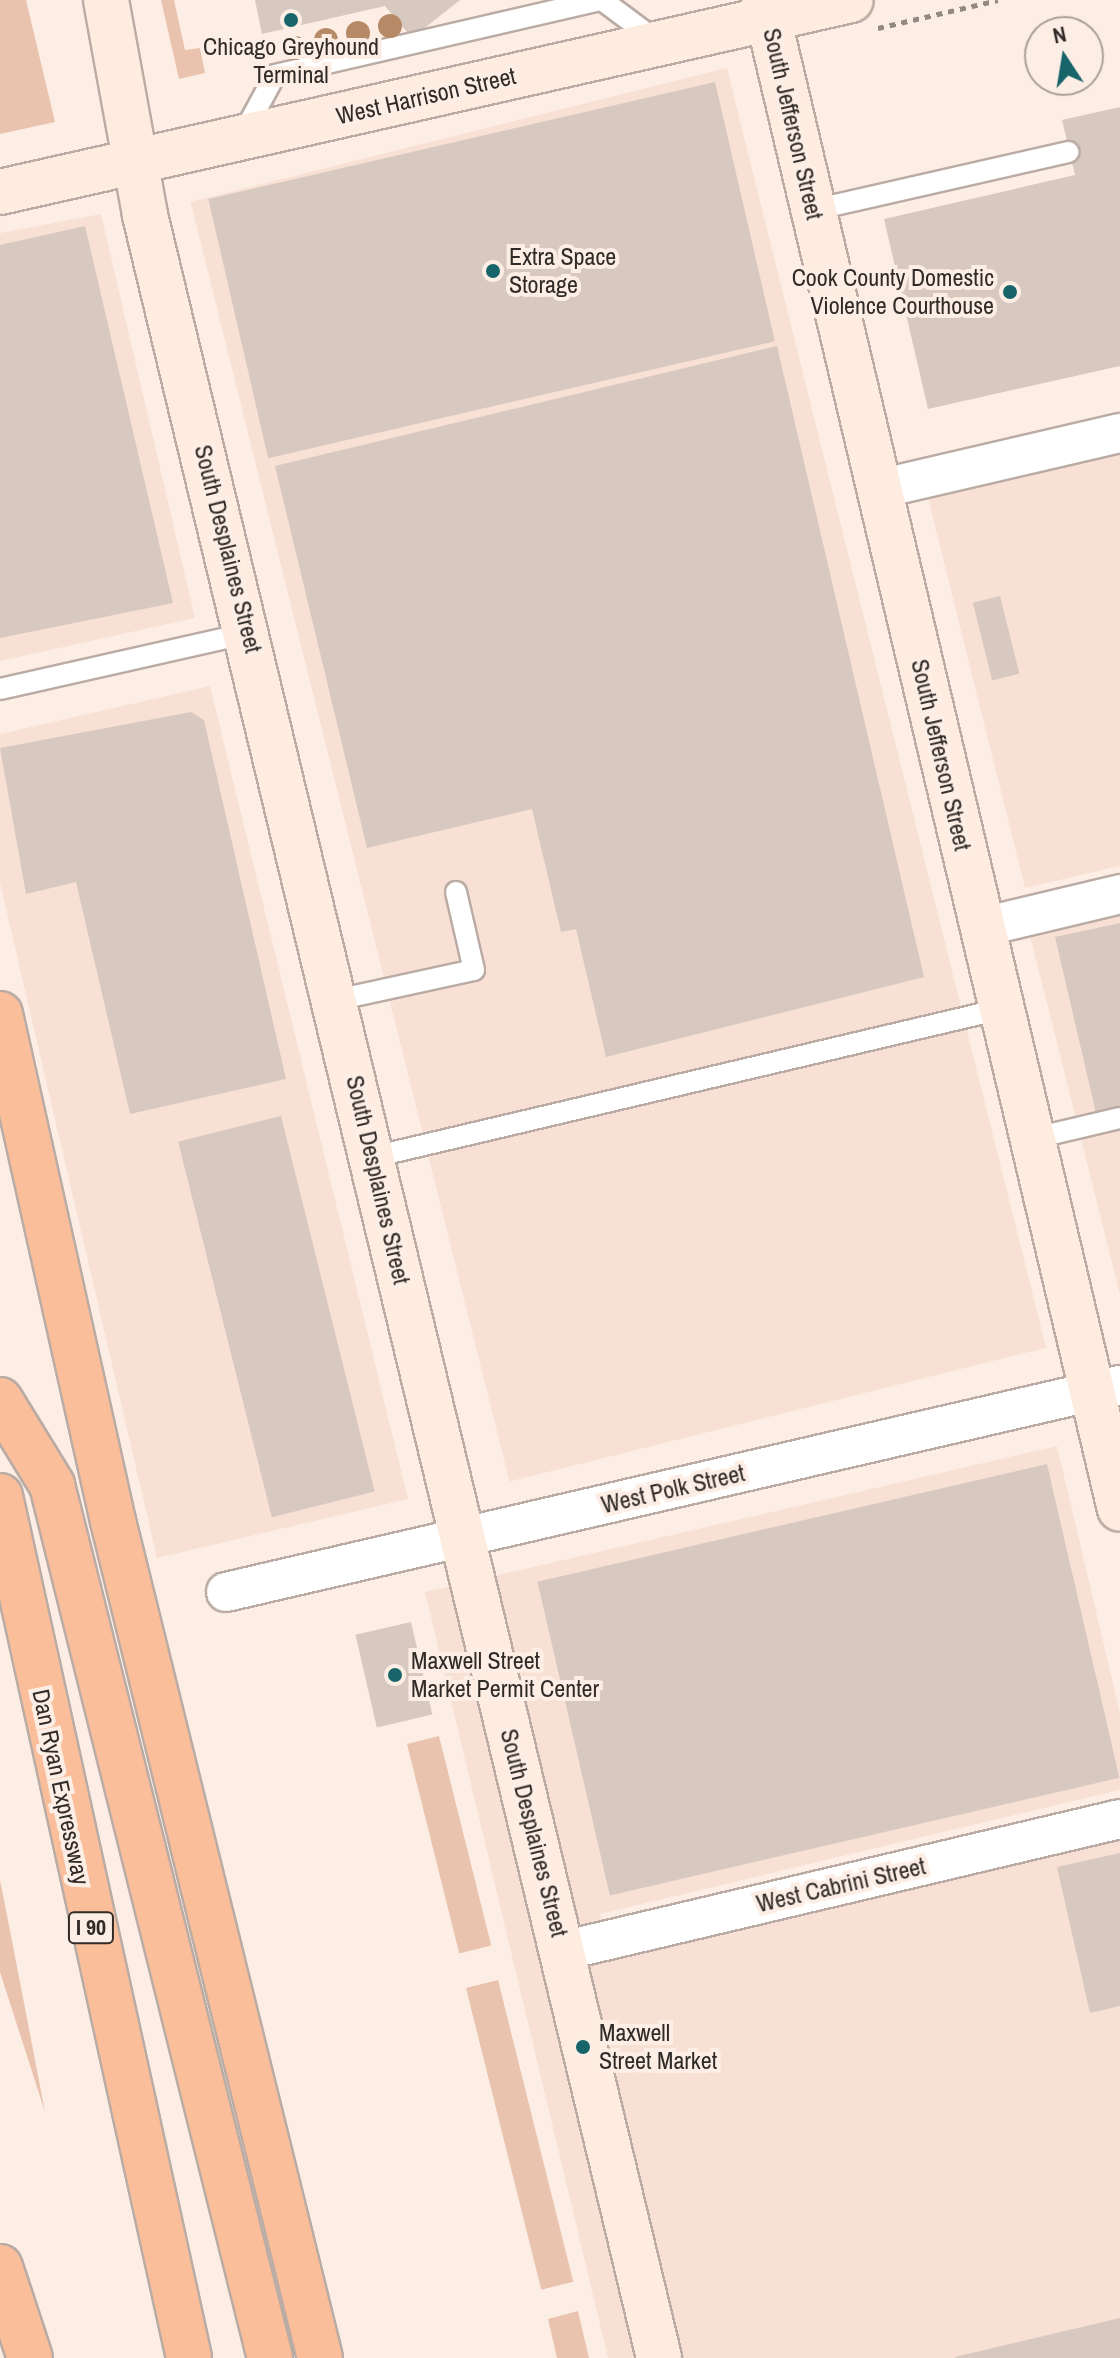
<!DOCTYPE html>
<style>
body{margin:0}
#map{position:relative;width:1120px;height:2358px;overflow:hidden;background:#fdeee5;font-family:"Archivo Narrow",sans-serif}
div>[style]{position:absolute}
.built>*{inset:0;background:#f8e1d4;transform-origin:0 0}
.green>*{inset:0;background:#eac3ae;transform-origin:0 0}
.building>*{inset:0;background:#d7c8c0;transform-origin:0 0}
.path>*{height:5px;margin-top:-2.5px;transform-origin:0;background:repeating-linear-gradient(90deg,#938983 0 6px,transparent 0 12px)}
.roads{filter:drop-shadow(2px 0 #baaca4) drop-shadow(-2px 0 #baaca4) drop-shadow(0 2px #baaca4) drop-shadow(0 -2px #baaca4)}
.service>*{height:20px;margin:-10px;padding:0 10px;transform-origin:10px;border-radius:10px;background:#fff}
.minor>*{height:38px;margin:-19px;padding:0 19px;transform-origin:19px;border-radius:19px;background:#fff}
.secondary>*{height:44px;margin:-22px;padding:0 22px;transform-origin:22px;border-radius:22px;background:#feece1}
.motorway>*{height:44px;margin:-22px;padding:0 22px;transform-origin:22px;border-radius:22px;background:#fabe9b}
.trees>*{width:24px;height:24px;margin:-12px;border-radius:50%;background:#b78a67}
.dots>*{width:22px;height:22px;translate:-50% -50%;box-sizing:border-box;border:4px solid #fdeee5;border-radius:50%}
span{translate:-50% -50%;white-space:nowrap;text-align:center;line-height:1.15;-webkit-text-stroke:8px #fdeee5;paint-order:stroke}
.shield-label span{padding:2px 6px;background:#fdeee5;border:2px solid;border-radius:6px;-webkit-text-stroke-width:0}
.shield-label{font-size:22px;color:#312b28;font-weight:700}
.poi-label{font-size:24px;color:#312b28}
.left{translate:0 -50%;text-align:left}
.right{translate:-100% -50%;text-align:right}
.street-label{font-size:24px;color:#312b28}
.north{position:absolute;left:1024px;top:16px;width:80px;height:80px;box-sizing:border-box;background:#fdeee5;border:2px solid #aba099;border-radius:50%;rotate:348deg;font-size:22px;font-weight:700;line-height:32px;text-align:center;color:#312b28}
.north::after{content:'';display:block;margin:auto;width:28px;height:36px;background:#17656a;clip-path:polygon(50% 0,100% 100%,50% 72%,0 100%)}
</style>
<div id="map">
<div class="built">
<div style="left:727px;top:68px;width:1319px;height:553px;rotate:76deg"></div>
<div style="clip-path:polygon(101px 214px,195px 618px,0 661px,0 233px)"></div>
<div style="clip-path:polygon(1120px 454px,1120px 866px,1025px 888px,928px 498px)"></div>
<div style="clip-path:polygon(210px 686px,408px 1499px,157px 1558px,0 883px,0 734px)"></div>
<div style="clip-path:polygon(1120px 914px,1120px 1295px,1030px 936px)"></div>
<div style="clip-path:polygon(1057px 1446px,1120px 1713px,1120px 1790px,600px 1914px,611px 1957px,1120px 1839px,1120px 2358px,608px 2358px,425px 1592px)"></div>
</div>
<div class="green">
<div style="clip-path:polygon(0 0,26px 0,55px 122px,0 134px)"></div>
<div style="clip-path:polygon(161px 0,174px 0,185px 50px,200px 48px,205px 73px,179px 79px)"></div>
<div style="left:439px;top:1736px;width:216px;height:33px;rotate:76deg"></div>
<div style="clip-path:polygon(0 1880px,14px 1951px,45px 2112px,0 1972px)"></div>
<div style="left:498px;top:1980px;width:311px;height:33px;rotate:76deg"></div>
<div style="clip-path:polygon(578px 2311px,589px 2358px,557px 2358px,548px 2319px)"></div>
</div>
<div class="building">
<div style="clip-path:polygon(255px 0,460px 0,412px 38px,385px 6px,262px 34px)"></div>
<div style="left:715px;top:82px;width:266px;height:520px;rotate:77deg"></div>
<div style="clip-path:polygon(1120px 107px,1120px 366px,928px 409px,884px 219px,1075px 175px,1062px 120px)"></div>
<div style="clip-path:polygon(85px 226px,173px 603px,0 638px,0 245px)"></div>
<div style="clip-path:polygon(777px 346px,924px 977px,606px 1057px,576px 929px,561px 932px,532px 809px,367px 848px,275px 466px)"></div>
<div style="left:1000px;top:596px;width:80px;height:28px;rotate:76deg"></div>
<div style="clip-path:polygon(191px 712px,204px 720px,286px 1079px,130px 1114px,76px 882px,26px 894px,0 748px)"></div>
<div style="clip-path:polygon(1120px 923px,1120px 1108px,1096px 1113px,1055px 937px)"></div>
<div style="left:281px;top:1116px;width:387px;height:106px;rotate:76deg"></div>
<div style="left:1047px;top:1464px;width:322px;height:523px;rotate:77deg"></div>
<div style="left:411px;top:1622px;width:95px;height:57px;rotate:77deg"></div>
<div style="clip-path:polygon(1120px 1853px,1120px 2006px,1090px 2013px,1057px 1867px)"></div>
<div style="clip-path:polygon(1120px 2318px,1120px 2358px,955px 2358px,955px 2357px)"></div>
</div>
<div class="path">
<div style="left:878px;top:28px;width:123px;rotate:-13.1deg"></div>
</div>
<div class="roads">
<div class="service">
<div style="left:602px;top:0;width:69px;rotate:36.7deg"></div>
<div style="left:242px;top:136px;width:69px;rotate:-61.6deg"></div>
<div style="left:275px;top:75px;width:335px;rotate:-13deg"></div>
<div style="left:813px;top:210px;width:262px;rotate:-12.8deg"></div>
<div style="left:0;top:689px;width:255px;rotate:-12.7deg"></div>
<div style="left:336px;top:1000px;width:141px;rotate:-12.3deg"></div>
<div style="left:474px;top:970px;width:80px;rotate:-103deg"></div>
<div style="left:1031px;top:1139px;width:91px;rotate:-13.3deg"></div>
<div style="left:373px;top:1157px;width:645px;rotate:-13.26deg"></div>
</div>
<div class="minor">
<div style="left:879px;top:489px;width:247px;rotate:-13.1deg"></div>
<div style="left:982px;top:927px;width:142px;rotate:-13.4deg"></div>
<div style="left:226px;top:1592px;width:918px;rotate:-13.04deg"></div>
<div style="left:562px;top:1951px;width:573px;rotate:-13.31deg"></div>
</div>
<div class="secondary">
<div style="left:106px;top:0;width:219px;rotate:79.7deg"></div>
<div style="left:145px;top:215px;width:2204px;rotate:76.51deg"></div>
<div style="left:764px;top:0;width:1550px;rotate:76.73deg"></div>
<div style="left:0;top:192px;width:872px;rotate:-12.71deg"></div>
</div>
<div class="motorway">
<div style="left:0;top:1014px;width:519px;rotate:77.44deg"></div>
<div style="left:113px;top:1521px;width:862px;rotate:76.11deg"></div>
<div style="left:0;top:1400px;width:100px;rotate:58.5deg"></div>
<div style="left:52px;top:1485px;width:900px;rotate:75.98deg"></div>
<div style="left:0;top:1496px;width:882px;rotate:77.63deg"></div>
<div style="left:0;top:2267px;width:96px;rotate:71.8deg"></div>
</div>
</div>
<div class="trees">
<div style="left:390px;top:26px"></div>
<div style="left:358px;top:33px"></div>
<div style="left:326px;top:40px"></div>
<div style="left:295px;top:48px"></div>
</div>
<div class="dots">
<div style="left:291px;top:20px;background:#17656a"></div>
<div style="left:493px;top:271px;background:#17656a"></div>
<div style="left:1010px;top:292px;background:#17656a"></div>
<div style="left:395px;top:1675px;background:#17656a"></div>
<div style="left:583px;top:2047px;background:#17656a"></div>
</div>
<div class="shield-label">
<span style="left:91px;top:1928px">I 90</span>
</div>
<div class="poi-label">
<span style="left:291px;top:61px">Chicago Greyhound<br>Terminal</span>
<span class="left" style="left:509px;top:271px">Extra Space<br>Storage</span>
<span class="right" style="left:994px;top:292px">Cook County Domestic<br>Violence Courthouse</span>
<span class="left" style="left:411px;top:1675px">Maxwell Street<br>Market Permit Center</span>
<span class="left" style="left:599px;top:2047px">Maxwell<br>Street Market</span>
</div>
<div class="street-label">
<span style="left:426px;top:96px;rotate:-13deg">West Harrison Street</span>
<span style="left:793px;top:124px;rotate:77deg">South Jefferson Street</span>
<span style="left:228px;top:549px;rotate:76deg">South Desplaines Street</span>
<span style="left:941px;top:755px;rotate:77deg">South Jefferson Street</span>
<span style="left:378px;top:1180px;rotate:77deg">South Desplaines Street</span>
<span style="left:673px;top:1489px;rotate:-13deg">West Polk Street</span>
<span style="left:61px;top:1787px;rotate:78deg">Dan Ryan Expressway</span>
<span style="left:534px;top:1833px;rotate:76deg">South Desplaines Street</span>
<span style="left:841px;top:1885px;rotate:-13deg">West Cabrini Street</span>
</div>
<div class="north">N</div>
</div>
